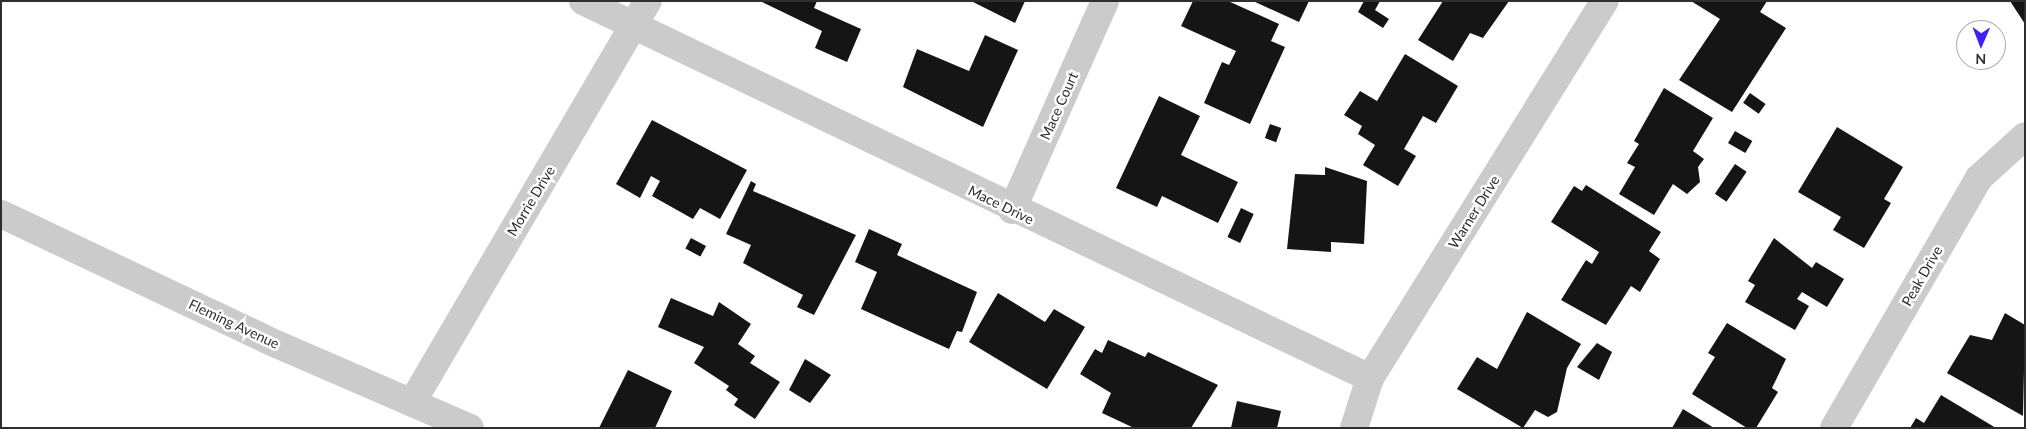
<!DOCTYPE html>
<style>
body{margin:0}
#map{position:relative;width:2026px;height:429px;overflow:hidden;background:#fff;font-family:Lato,sans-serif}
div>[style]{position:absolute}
.building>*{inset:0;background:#151515;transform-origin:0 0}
.street>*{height:28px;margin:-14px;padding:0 14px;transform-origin:14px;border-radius:14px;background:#cbcbcb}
span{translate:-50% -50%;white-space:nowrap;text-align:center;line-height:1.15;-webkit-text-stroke:5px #fff;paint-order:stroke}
.street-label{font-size:14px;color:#2e2e2e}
.frame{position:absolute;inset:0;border:2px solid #2e2e2e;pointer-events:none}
.north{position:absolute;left:1956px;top:20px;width:50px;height:50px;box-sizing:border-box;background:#fff;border:1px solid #ababab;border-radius:50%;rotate:181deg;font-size:14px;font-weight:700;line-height:20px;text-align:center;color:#2e2e2e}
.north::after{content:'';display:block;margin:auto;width:18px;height:22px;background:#3d22f3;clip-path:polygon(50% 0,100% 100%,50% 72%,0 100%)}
</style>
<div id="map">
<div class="building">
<div style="clip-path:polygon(760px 1px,817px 1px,814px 8px,861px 29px,847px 62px,815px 48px,822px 31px)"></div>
<div style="clip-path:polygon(971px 1px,1025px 1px,1015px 23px)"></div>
<div style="clip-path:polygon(1193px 1px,1228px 1px,1279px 24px,1271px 41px,1285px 47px,1250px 124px,1204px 103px,1222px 62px,1229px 65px,1236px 51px,1181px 26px)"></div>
<div style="clip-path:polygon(1253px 1px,1309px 1px,1299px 22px)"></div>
<div style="clip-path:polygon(1364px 1px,1380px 1px,1375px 10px,1389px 19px,1383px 28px,1358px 12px)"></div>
<div style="clip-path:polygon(1443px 1px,1509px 1px,1483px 38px,1470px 33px,1453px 61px,1418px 40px)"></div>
<div style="clip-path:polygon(1691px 1px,1767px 1px,1760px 12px,1786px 28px,1732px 112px,1679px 80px,1720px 19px)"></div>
<div style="clip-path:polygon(2010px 1px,2025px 1px,2025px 24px)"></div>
<div style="clip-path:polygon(985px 35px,1018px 50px,983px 127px,903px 87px,917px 49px,969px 71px)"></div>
<div style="clip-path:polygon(1405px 54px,1458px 86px,1436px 123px,1423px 116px,1404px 149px,1416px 156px,1398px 186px,1363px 165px,1375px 145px,1358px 134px,1362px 126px,1344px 115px,1360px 91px,1377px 101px)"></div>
<div style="clip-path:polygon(1664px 88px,1713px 118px,1693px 151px,1704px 159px,1698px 167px,1700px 182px,1687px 194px,1673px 184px,1654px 215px,1619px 194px,1635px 167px,1627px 163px,1639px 144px,1634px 141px)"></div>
<div style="left:1750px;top:93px;width:19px;height:12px;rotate:35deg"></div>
<div style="clip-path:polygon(1159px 96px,1200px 116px,1181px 155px,1238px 182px,1218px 223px,1162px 196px,1157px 207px,1116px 188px)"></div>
<div style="clip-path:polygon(652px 120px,747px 170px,720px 219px,700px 208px,693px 219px,652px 196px,660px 181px,651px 176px,640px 198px,616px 184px)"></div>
<div style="left:1270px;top:124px;width:12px;height:15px;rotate:20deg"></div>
<div style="clip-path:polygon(1837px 127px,1903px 167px,1884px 199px,1891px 203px,1864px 248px,1833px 230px,1841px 217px,1798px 192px)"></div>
<div style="left:1735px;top:131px;width:20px;height:14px;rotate:30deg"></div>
<div style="left:1735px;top:164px;width:14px;height:36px;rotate:34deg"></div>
<div style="clip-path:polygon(1325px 167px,1367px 181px,1364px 244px,1331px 242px,1331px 252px,1287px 249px,1295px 174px,1325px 175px)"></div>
<div style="clip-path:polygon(751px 181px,756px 184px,753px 191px,856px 235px,814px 315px,797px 307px,803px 295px,743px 263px,751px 245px,726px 234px)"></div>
<div style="clip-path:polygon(1586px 185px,1661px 232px,1649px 251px,1660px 259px,1640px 292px,1631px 286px,1606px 325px,1561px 300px,1586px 260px,1592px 264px,1599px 252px,1551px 222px,1574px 186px,1582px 191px)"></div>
<div style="left:1241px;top:208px;width:14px;height:32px;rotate:25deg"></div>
<div style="clip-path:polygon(869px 229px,902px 244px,897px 255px,977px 292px,962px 332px,957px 331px,949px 349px,861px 309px,877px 272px,855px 262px)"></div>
<div style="left:691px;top:238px;width:17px;height:12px;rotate:28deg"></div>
<div style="clip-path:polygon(1774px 238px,1812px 268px,1816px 262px,1844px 279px,1827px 307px,1802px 292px,1797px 299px,1809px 306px,1795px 330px,1745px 302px,1755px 285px,1748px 281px)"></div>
<div style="clip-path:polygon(998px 293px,1045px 322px,1054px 309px,1085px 327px,1047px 389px,969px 342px)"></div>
<div style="clip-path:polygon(671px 298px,713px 316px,719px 302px,751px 324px,738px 344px,755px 356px,750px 363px,780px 382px,755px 419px,734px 405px,738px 399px,726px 390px,729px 386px,694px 363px,704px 347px,658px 327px)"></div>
<div style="clip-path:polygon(1527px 312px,1581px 344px,1567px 368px,1557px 412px,1548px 417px,1535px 410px,1523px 428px,1457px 389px,1477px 357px,1497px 369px)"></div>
<div style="clip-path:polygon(2005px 313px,2025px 325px,2023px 416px,1947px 373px,1970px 335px,1992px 340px)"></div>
<div style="clip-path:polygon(1727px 323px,1786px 359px,1772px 388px,1778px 392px,1756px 428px,1747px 428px,1692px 394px,1715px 357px,1708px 353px)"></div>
<div style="clip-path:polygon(1108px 340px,1145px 357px,1148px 352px,1218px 385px,1191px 428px,1134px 428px,1102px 413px,1111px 393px,1080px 374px,1095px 349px,1102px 353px)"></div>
<div style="clip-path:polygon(1597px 343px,1612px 352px,1599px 380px,1577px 367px)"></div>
<div style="clip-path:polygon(805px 359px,831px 375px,810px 403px,789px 390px)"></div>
<div style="clip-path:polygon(628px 370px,672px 391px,655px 428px,599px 428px)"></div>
<div style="clip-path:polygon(1941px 395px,1996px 428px,1910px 428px,1916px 418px,1924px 423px)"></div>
<div style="clip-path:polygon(1237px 401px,1281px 411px,1277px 428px,1231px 428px)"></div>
<div style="clip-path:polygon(1683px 409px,1714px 428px,1672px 428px)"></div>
</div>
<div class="street">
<div style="left:583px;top:1px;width:873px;rotate:25.6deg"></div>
<div style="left:1012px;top:210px;width:229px;rotate:-66deg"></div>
<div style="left:1px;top:214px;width:294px;rotate:25.3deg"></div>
<div style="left:267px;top:340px;width:221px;rotate:23.4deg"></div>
<div style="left:413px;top:401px;width:464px;rotate:-59.6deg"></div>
<div style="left:1354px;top:428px;width:52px;rotate:-72.3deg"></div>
<div style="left:1370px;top:378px;width:444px;rotate:-58.1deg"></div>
<div style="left:1834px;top:428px;width:289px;rotate:-59.9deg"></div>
<div style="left:1979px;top:178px;width:62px;rotate:-42.4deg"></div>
</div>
<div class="street-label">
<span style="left:1059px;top:106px;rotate:-66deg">Mace Court</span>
<span style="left:531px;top:201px;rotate:-59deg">Morrie Drive</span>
<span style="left:1001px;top:205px;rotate:26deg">Mace Drive</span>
<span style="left:1474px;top:212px;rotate:-58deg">Warner Drive</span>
<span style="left:1922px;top:276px;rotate:-60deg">Peak Drive</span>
<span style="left:234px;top:324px;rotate:25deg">Fleming Avenue</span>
</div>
<div class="frame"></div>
<div class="north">N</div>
</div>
